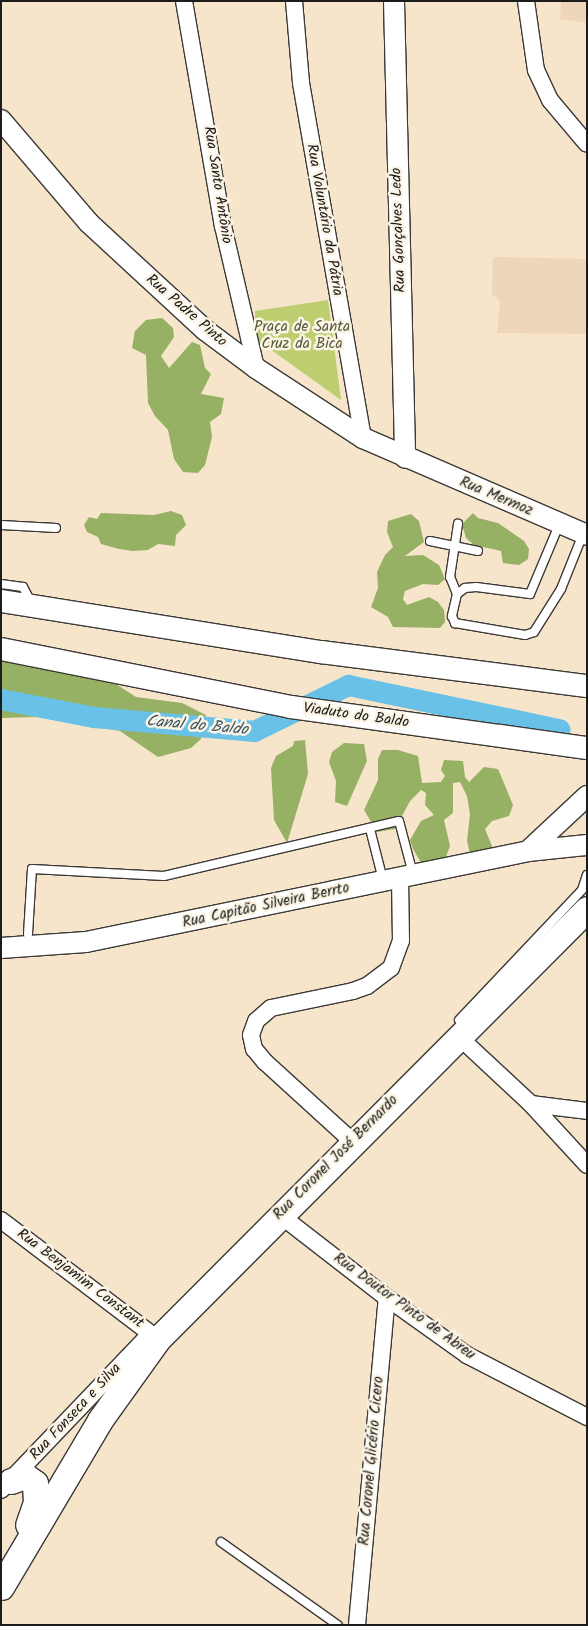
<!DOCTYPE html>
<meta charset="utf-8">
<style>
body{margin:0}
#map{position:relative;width:588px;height:1626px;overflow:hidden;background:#f6e5cb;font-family:Kalam,sans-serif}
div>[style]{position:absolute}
.built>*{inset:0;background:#eed6bb}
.green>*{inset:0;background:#bdce71}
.forest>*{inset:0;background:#96b163}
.canal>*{height:21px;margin:-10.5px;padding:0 10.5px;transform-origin:10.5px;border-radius:10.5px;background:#6ac1e7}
.roads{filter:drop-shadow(1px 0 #3d3a36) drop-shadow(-1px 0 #3d3a36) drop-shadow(0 1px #3d3a36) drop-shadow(0 -1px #3d3a36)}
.service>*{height:8px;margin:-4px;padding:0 4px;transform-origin:4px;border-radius:4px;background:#fff}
.minor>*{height:16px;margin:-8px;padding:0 8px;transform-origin:8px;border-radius:8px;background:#fff}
.tertiary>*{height:20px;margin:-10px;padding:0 10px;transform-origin:10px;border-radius:10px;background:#fff}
.secondary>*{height:22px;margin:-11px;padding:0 11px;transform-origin:11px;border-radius:11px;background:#fff}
.primary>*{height:25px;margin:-12.5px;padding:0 12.5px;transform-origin:12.5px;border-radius:12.5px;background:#fff}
span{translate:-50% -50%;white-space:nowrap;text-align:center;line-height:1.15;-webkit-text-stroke:5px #fcf5e5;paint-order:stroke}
.street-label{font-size:15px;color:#1c1c1c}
.park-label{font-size:15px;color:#545a3a}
.water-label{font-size:16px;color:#375663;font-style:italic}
.frame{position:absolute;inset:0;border:2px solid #1c1c1c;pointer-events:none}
</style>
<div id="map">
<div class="built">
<div style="clip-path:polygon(561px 1px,587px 1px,587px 23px,560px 19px)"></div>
<div style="clip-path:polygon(493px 257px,587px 259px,587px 334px,497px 333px,500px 301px,492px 294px)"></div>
</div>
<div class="green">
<div style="clip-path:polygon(328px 300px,341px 400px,256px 339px,255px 311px)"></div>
</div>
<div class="forest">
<div style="clip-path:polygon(162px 318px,173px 328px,174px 337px,161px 356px,169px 368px,192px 342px,200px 345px,205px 368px,211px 374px,201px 394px,224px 398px,221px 414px,210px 422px,212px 437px,205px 465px,198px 473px,183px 472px,174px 459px,168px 430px,155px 416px,148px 403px,146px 355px,132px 348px,135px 331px,146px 320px)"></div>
<div style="clip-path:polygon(171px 511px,182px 515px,186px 525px,176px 535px,175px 546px,158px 544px,148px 550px,133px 551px,119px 549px,101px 544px,98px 537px,87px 532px,84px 525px,89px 517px,97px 519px,101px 513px,154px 515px)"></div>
<div style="clip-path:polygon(473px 513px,478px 518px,498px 523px,524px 541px,529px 549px,528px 559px,519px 565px,503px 563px,501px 551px,474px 545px,466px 538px,462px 524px)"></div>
<div style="clip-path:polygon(411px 514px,419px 521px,424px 542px,405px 556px,423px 555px,439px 565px,445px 579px,438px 585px,423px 584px,405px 591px,403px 599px,407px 605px,429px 597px,438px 602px,444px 610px,445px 622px,440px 628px,393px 627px,388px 617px,371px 607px,378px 588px,377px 572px,385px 555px,393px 547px,387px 532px,388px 521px)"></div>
<div style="clip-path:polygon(1px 659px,56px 668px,116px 684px,136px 697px,182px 703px,206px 715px,201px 739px,191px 748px,158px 757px,120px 731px,39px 717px,1px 718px)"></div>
<div style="clip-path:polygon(305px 740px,308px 774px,287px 843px,274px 820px,271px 768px,276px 756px,293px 746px,294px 741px)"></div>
<div style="clip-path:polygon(344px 743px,364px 744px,367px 761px,347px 806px,335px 802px,336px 781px,329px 762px,332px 752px)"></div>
<div style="clip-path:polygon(382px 750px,398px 750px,418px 756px,422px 783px,441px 782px,445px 776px,441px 770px,444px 760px,463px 761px,465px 777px,469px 782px,484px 767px,498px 769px,513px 805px,509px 816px,492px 821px,485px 829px,494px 851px,471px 858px,467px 841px,470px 814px,467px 796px,460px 782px,453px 783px,453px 813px,444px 820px,450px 846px,445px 859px,423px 866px,413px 849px,410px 840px,421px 821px,434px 815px,425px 805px,426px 793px,421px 790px,410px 801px,395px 829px,377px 832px,364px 810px,378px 780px,378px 759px)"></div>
</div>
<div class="canal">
<div style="left:1px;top:699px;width:95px;rotate:11deg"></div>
<div style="left:94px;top:717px;width:161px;rotate:5deg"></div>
<div style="left:254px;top:731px;width:105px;rotate:-26.1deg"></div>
<div style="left:348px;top:685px;width:216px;rotate:11.8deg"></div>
</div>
<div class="roads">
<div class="service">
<div style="left:1px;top:525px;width:55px;rotate:3.1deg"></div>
<div style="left:559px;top:525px;width:75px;rotate:112.8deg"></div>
<div style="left:530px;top:594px;width:54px;rotate:-172.6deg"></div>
<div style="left:476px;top:587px;width:11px;rotate:175deg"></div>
<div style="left:465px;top:588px;width:10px;rotate:143deg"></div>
<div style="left:457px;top:594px;width:23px;rotate:103deg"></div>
<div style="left:452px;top:616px;width:8px;rotate:67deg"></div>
<div style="left:455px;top:623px;width:71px;rotate:9.7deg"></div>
<div style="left:525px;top:635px;width:9px;rotate:-18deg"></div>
<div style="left:534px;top:632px;width:51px;rotate:-57.9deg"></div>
<div style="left:561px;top:589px;width:59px;rotate:-68.2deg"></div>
<div style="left:430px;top:541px;width:49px;rotate:11.8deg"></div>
<div style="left:1px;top:584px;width:22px;rotate:8deg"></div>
<div style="left:23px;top:587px;width:17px;rotate:62deg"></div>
<div style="left:457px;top:594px;width:18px;rotate:-112deg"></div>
<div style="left:450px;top:577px;width:54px;rotate:-81.4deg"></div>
<div style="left:370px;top:829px;width:53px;rotate:75.7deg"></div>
<div style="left:28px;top:934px;width:65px;rotate:-86.5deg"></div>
<div style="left:32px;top:869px;width:132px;rotate:3deg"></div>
<div style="left:164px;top:876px;width:241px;rotate:-13.2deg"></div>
<div style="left:399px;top:821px;width:55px;rotate:75.2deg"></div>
<div style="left:459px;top:1020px;width:179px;rotate:-46.6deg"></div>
<div style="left:582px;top:890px;width:16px;rotate:-72deg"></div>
<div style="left:221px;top:1542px;width:143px;rotate:35.4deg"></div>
</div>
<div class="minor">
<div style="left:184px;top:1px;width:228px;rotate:80.2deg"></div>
<div style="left:223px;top:226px;width:146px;rotate:76.9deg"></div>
<div style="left:294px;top:1px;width:82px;rotate:85.1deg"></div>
<div style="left:301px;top:83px;width:360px;rotate:80.1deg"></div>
<div style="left:526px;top:1px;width:70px;rotate:81.8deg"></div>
<div style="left:536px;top:70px;width:33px;rotate:65deg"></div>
<div style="left:550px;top:100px;width:57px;rotate:49.9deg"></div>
<div style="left:458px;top:1036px;width:100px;rotate:43deg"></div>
<div style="left:531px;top:1104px;width:83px;rotate:47.4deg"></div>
<div style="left:531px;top:1104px;width:56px;rotate:7.1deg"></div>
<div style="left:353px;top:1142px;width:119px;rotate:-137.7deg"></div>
<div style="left:265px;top:1062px;width:17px;rotate:-130deg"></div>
<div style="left:254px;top:1049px;width:14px;rotate:-102deg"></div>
<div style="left:251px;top:1035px;width:15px;rotate:-70deg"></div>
<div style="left:256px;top:1021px;width:20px;rotate:-41deg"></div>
<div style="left:271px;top:1008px;width:84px;rotate:-11.7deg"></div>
<div style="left:353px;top:991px;width:15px;rotate:-20deg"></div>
<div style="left:367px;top:986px;width:30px;rotate:-37deg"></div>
<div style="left:391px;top:968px;width:29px;rotate:-70deg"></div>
<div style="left:401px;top:941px;width:62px;rotate:-90.9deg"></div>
<div style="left:280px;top:1215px;width:135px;rotate:37.8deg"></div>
<div style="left:387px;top:1298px;width:98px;rotate:35.5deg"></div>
<div style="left:467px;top:1355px;width:135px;rotate:27.3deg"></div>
<div style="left:1px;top:1220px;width:197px;rotate:37.2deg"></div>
<div style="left:1px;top:1490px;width:216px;rotate:-46.3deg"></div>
<div style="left:357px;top:1625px;width:328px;rotate:-84.8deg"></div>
</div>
<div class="tertiary">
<div style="left:394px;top:1px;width:457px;rotate:88.6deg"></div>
<div style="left:1px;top:120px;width:135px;rotate:49.5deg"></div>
<div style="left:89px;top:223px;width:158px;rotate:42.7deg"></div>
<div style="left:205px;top:330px;width:64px;rotate:36.7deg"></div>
<div style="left:256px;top:368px;width:128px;rotate:33.2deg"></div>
<div style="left:363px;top:438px;width:244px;rotate:23.4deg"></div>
<div style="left:528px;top:851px;width:81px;rotate:-43deg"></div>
<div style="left:1px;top:948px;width:85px;rotate:-4deg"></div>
<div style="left:86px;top:942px;width:451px;rotate:-11.6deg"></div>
<div style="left:528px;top:851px;width:59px;rotate:-5.8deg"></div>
</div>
<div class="secondary">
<div style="left:1px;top:601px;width:324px;rotate:9.1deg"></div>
<div style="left:321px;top:652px;width:268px;rotate:7.3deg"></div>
<div style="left:1px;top:649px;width:296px;rotate:11.3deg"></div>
<div style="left:291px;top:707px;width:299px;rotate:7.9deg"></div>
</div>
<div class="primary">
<div style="left:11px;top:1481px;width:15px;rotate:-20deg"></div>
<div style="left:25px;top:1476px;width:12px;rotate:35deg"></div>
<div style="left:35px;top:1483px;width:19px;rotate:87deg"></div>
<div style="left:36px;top:1502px;width:24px;rotate:109deg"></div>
<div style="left:1px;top:1587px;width:194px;rotate:-59.3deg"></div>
<div style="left:100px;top:1420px;width:100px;rotate:-54.4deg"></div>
<div style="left:158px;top:1339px;width:607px;rotate:-45.07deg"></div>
</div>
</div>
<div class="street-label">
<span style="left:217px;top:185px;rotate:81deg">Rua Santo Antônio</span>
<span style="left:324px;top:220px;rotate:80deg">Rua Voluntário da Pátria</span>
<span style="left:399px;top:230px;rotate:-92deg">Rua Gonçalves Ledo</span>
<span style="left:186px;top:311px;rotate:41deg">Rua Padre Pinto</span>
<span style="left:496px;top:497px;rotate:23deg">Rua Mermoz</span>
<span style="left:356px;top:716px;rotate:8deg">Viaduto do Baldo</span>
<span style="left:266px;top:906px;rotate:-12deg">Rua Capitão Silveira Berrto</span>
<span style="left:336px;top:1158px;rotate:-45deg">Rua Coronel José Bernardo</span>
<span style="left:80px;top:1279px;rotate:37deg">Rua Benjamim Constant</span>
<span style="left:404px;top:1307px;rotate:36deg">Rua Doutor Pìnto de Abreu</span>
<span style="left:76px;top:1412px;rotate:-47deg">Rua Fonseca e Silva</span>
<span style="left:372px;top:1461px;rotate:-85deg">Rua Coronel Glicério Cicero</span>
</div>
<div class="park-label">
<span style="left:302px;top:336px">Praça de Santa<br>Cruz da Bica</span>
</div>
<div class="water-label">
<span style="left:197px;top:726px;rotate:5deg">Canal do Baldo</span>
</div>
<div class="frame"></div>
</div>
